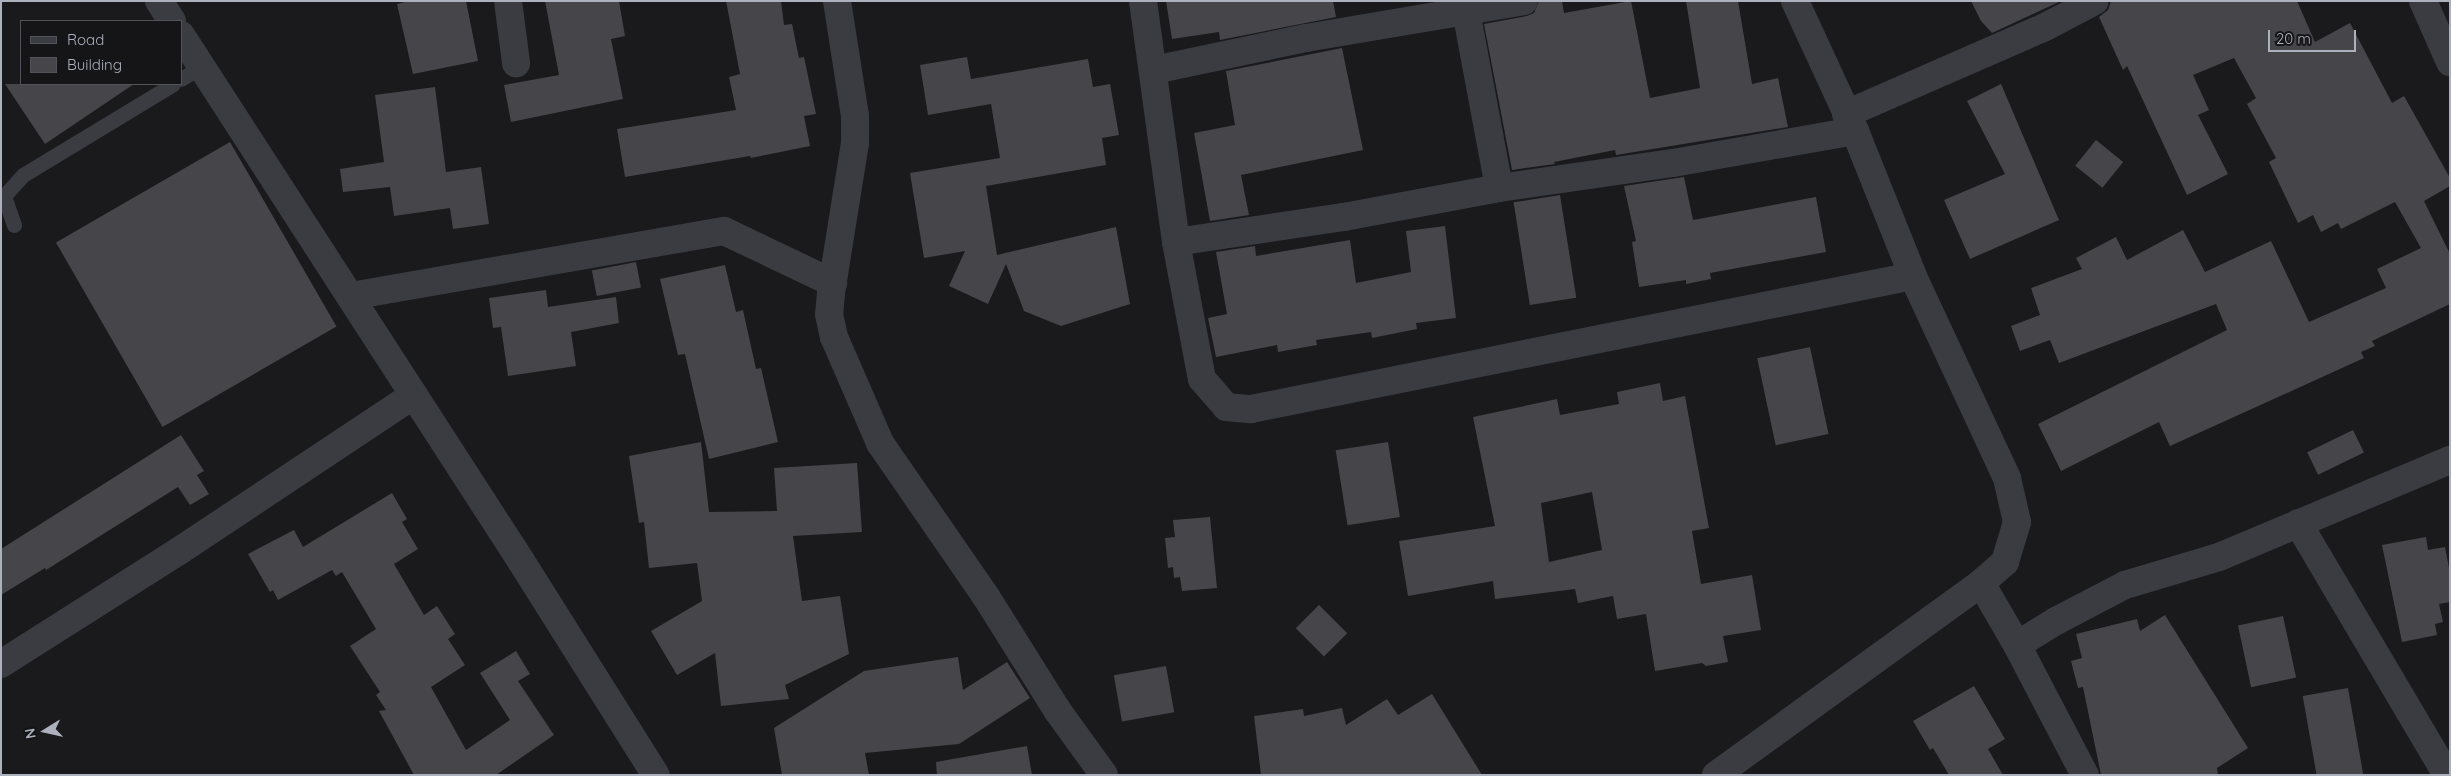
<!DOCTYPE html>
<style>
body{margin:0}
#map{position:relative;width:2451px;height:776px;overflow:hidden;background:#1a1a1d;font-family:Quicksand,sans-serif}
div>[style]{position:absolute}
.building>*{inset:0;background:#45454a;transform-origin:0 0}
.service>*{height:15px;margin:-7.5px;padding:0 7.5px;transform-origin:7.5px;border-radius:7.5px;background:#3b3c42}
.minor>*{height:28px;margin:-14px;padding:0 14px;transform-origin:14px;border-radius:14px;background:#3b3c42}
.tertiary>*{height:28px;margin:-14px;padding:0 14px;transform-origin:14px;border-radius:14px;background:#3b3c42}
span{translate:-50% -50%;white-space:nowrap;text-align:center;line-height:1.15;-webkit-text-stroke:4.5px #151518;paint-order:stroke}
.frame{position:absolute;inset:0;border:2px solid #adb1bd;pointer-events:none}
.legend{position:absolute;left:20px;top:20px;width:162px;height:65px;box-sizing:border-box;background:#151518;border:1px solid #52535a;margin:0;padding:6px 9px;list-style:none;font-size:15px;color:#adb1bd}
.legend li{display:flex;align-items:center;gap:10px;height:25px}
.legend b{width:25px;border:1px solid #52535a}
.north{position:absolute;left:20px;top:706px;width:50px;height:50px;-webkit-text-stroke:4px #151518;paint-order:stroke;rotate:260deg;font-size:14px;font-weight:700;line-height:20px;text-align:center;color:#adb1bd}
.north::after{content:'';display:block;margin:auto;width:18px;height:22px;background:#adb1bd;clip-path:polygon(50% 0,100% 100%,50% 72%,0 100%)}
.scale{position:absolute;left:2268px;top:30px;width:88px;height:22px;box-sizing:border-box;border:2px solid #adb1bd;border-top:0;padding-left:6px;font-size:15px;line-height:18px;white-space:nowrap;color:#adb1bd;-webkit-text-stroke:4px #151518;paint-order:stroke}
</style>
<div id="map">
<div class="building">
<div style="clip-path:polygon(409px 1px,466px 1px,478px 61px,413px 74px,397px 4px)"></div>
<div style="clip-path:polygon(545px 1px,619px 1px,625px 36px,611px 39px,623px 99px,511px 122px,504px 85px,559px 75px)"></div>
<div style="clip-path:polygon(726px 1px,781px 1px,784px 25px,792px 24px,799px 58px,804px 57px,816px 114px,804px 116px,810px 146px,751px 158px,750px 156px,625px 177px,617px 129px,736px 110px,729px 77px,740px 74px)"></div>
<div style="clip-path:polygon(1166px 1px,1333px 1px,1336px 17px,1220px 40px,1219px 32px,1172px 39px)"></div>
<div style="clip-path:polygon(1539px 1px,1562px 1px,1564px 13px,1631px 1px,1650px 98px,1700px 88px,1686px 1px,1738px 1px,1752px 84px,1778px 78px,1788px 127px,1616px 155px,1615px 150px,1554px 162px,1555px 164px,1512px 170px,1484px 24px,1527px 16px,1534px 13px)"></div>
<div style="clip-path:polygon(1971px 1px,2061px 1px,1992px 33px,1981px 21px)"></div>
<div style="clip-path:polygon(2111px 1px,2297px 1px,2315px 42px,2350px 23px,2392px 103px,2404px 96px,2450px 178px,2450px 186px,2424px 201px,2450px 254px,2450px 304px,2372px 341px,2375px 346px,2361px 352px,2364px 358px,2170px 446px,2159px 422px,2061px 471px,2038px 424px,2227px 330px,2216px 304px,2059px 363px,2050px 340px,2020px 351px,2011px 326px,2040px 315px,2031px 288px,2082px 269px,2076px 258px,2116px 237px,2127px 260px,2183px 230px,2205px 272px,2271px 241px,2309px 322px,2386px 288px,2377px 269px,2421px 248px,2395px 202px,2341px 229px,2338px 223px,2321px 232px,2313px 215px,2298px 223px,2269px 162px,2276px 158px,2247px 104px,2256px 98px,2234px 58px,2193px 75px,2209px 110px,2198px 115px,2228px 174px,2187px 195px,2127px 66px,2123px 70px,2099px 17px,2108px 10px)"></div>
<div style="clip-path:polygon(1342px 48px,1363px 150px,1241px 175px,1249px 215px,1210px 221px,1194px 133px,1235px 125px,1226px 71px)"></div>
<div style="clip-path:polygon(967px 57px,971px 79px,1088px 59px,1093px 87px,1110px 84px,1119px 135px,1102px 138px,1106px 165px,986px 186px,997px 255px,1116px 227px,1130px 304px,1061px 326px,1024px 311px,1006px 264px,988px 304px,949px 286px,965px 251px,924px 258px,910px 173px,1000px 158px,991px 104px,928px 115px,920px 65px)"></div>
<div style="clip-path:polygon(5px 84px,134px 84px,45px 144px)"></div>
<div style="clip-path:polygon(2001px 84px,2059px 220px,1970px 259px,1944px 200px,2005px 174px,1967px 101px)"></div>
<div style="clip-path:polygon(435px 87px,446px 172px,481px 167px,489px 224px,453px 229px,450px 208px,394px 216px,390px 187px,343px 192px,340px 169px,384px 162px,375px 95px)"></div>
<div style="left:2096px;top:140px;width:35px;height:33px;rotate:39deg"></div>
<div style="left:230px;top:142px;width:213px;height:201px;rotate:60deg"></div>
<div style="clip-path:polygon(1684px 177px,1693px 220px,1816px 197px,1826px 252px,1710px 273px,1711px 279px,1686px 284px,1686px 280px,1639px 287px,1632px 242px,1636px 241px,1624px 186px)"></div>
<div style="left:1560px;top:195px;width:104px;height:47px;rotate:81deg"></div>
<div style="clip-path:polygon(1445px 226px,1456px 318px,1416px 323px,1417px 329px,1372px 338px,1371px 332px,1316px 340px,1317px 345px,1278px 352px,1277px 345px,1216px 357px,1208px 318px,1227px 314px,1216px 252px,1255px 246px,1256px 256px,1350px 240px,1356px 283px,1411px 272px,1406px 231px)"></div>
<div style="left:636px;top:262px;width:26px;height:45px;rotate:79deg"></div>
<div style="clip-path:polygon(725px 265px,736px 312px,743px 310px,756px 369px,761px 368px,778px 442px,709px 459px,685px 354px,678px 355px,660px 279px)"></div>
<div style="clip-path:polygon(546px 290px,548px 307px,616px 297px,619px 323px,571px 332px,576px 366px,508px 376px,501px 327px,493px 328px,489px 298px)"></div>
<div style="left:1810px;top:347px;width:89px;height:54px;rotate:78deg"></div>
<div style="clip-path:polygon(evenodd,1660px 383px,1663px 401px,1685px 396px,1709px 528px,1692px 531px,1701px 584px,1752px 575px,1761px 630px,1723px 636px,1728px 662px,1706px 666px,1702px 663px,1655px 671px,1646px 614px,1617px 619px,1613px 596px,1578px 603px,1575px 589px,1495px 599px,1493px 581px,1408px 596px,1399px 541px,1495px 526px,1473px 417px,1557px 399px,1560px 415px,1619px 404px,1617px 392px,1660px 383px,1592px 492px,1602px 550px,1549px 562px,1541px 503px,1592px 492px)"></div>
<div style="left:2353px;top:430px;width:25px;height:51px;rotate:64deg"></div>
<div style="clip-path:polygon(181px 435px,204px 471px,197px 475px,209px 494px,190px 505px,178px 487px,46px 570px,45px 568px,1px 595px,1px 549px)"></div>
<div style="clip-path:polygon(701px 442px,709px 512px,777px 511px,774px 468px,857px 463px,862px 532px,793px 536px,802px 601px,840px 596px,849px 654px,785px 685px,789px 699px,721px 706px,715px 653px,677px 675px,651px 631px,702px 601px,697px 563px,649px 568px,644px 522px,639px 523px,629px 456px)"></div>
<div style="left:1388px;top:442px;width:76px;height:53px;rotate:81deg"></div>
<div style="clip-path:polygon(392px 493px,407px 519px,402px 522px,418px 549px,394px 564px,424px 615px,437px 606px,455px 634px,448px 639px,465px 665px,431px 687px,466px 750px,510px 720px,480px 673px,516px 651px,530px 674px,518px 681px,554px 735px,496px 775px,414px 775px,379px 711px,386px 710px,376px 695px,380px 692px,350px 646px,376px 629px,342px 572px,336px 576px,332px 570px,278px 600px,273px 590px,270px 592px,248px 554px,294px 530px,303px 547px)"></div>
<div style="clip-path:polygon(1210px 517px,1217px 588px,1182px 591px,1180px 577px,1174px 578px,1173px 567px,1168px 568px,1165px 538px,1175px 537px,1173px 520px)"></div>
<div style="clip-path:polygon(2426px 537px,2428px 550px,2445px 547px,2450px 573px,2450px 602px,2439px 604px,2443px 622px,2435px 624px,2437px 635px,2402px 642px,2382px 545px)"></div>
<div style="left:1319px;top:605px;width:40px;height:33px;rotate:45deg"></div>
<div style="clip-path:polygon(2165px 615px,2248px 748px,2217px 768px,2218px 775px,2101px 775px,2083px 687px,2078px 688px,2071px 661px,2082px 658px,2076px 634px,2137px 619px,2140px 631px)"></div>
<div style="left:2283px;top:616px;width:63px;height:46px;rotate:78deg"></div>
<div style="clip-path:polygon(958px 657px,963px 690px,1007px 662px,1030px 698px,959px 744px,865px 753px,869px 775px,782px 775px,774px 728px,864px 671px)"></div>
<div style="left:1166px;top:666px;width:47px;height:53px;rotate:80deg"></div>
<div style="clip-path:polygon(1974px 686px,2005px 739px,1988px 749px,2003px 775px,1949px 775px,1933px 748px,1930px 750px,1913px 721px)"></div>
<div style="left:2348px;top:688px;width:88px;height:46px;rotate:80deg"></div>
<div style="clip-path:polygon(1432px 694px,1482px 775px,1261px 775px,1254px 716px,1303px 709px,1304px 716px,1342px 708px,1346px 725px,1387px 699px,1398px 715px)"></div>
<div style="clip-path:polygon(1027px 746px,1032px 775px,937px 775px,936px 762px)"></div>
</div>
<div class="service">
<div style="left:181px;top:79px;width:25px;rotate:-32deg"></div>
<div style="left:14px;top:225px;width:31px;rotate:-109deg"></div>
<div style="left:4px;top:196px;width:28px;rotate:-48deg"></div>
<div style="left:23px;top:175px;width:175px;rotate:-31.2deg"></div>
</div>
<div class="minor">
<div style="left:508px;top:1px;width:63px;rotate:82.6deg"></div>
<div style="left:837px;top:1px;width:116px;rotate:81.1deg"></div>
<div style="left:855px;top:116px;width:27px;rotate:90deg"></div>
<div style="left:855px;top:143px;width:152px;rotate:99.1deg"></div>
<div style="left:831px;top:293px;width:21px;rotate:95deg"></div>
<div style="left:829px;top:314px;width:24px;rotate:78deg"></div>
<div style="left:834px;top:337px;width:116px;rotate:66.5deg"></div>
<div style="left:880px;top:443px;width:185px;rotate:55.4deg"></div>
<div style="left:985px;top:595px;width:136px;rotate:57.9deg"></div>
<div style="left:1057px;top:710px;width:80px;rotate:54.1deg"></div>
<div style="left:1143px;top:1px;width:243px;rotate:82.2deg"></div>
<div style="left:1176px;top:242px;width:139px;rotate:79.3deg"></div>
<div style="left:1202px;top:379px;width:37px;rotate:49deg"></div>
<div style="left:1226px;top:407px;width:25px;rotate:5deg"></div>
<div style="left:1251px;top:409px;width:675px;rotate:-11.36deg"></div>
<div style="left:2423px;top:1px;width:67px;rotate:66.1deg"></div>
<div style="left:1466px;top:11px;width:180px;rotate:79.4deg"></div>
<div style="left:1154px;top:70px;width:155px;rotate:-11.9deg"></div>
<div style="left:1306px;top:38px;width:221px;rotate:-9.6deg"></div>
<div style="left:1846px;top:114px;width:217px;rotate:-23.6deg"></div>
<div style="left:2045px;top:27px;width:56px;rotate:-27.5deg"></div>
<div style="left:1176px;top:242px;width:170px;rotate:-8.5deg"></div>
<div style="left:1344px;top:217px;width:158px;rotate:-10.6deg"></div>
<div style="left:1499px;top:188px;width:176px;rotate:-8.2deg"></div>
<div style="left:1673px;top:163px;width:185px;rotate:-10deg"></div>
<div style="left:351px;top:296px;width:379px;rotate:-9.9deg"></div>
<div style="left:724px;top:231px;width:121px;rotate:25.5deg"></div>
<div style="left:2298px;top:523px;width:293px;rotate:59.4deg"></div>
<div style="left:1981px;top:583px;width:72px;rotate:59.9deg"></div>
<div style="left:2017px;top:645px;width:147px;rotate:62.4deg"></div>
<div style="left:2017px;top:645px;width:46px;rotate:-31.6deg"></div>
<div style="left:2056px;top:621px;width:78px;rotate:-27.6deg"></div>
<div style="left:2125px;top:585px;width:98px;rotate:-16.6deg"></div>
<div style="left:2219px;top:557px;width:251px;rotate:-22.8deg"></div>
<div style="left:1px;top:664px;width:211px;rotate:-32.4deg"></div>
<div style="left:179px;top:551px;width:282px;rotate:-33.6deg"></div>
<div style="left:1716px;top:775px;width:327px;rotate:-35.9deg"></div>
<div style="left:1981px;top:583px;width:32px;rotate:-41deg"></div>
<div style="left:2005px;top:562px;width:42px;rotate:-73.3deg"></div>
<div style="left:2017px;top:522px;width:45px;rotate:-102.8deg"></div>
<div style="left:2007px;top:478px;width:223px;rotate:-115deg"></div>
<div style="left:1913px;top:276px;width:156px;rotate:-111.8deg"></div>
<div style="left:1855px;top:131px;width:143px;rotate:-114.8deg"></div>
</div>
<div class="tertiary">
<div style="left:159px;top:1px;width:24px;rotate:57deg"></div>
<div style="left:181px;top:35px;width:626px;rotate:57.12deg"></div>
<div style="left:521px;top:561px;width:253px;rotate:57.8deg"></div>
</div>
<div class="frame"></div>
<ul class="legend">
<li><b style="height:6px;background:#3b3c42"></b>Road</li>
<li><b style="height:14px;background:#45454a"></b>Building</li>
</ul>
<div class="north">N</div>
<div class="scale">20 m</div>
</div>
